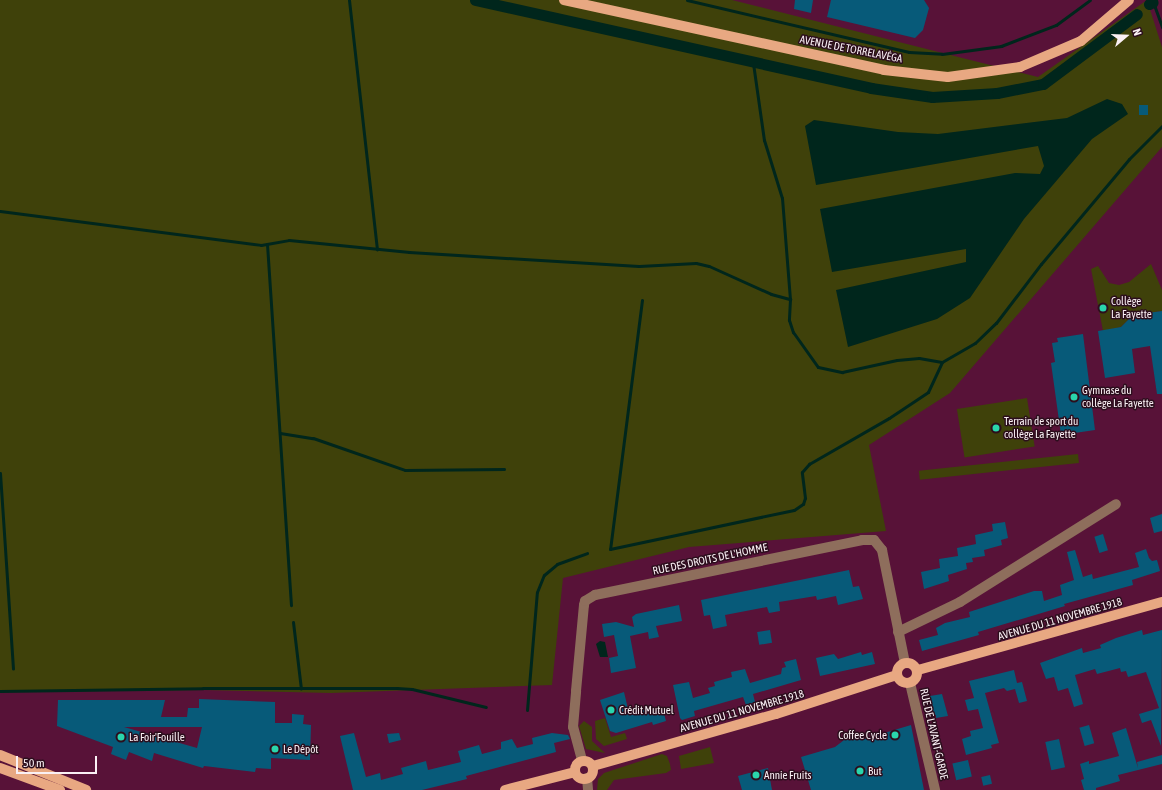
<!DOCTYPE html>
<meta charset="utf-8">
<style>
body{margin:0}
#map{position:relative;width:1162px;height:790px;overflow:hidden;background:#581238;font-family:"Asap Condensed",sans-serif}
div>[style]{position:absolute}
.green>*{inset:0;background:#3f410a;transform-origin:0 0}
.water>*{inset:0;background:#00261c}
.stream>*{height:3px;margin:-1.5px;padding:0 1.5px;transform-origin:1.5px;border-radius:1.5px;background:#00261c}
.canal>*{height:11px;margin:-5.5px;padding:0 5.5px;transform-origin:5.5px;border-radius:5.5px;background:#00261c}
.building>*{inset:0;background:#075a79;transform-origin:0 0}
.minor>*{height:10px;margin:-5px;padding:0 5px;transform-origin:5px;border-radius:5px;background:#8e6e5c}
.major>*{height:10px;margin:-5px;padding:0 5px;transform-origin:5px;border-radius:5px;background:#e8a882}
.major>.ring{margin:-5px;padding:0;box-sizing:content-box;background:none;border:10px solid #e8a882;border-radius:50%}
.dots>*{width:11px;height:11px;translate:-50% -50%;box-sizing:border-box;border:2px solid #2c0e1d;border-radius:50%}
span{translate:-50% -50%;white-space:nowrap;text-align:center;line-height:1.15;-webkit-text-stroke:3px #2c0e1d;paint-order:stroke}
.street-label{font-size:11px;color:#faf0f4}
.poi-label{font-size:11px;color:#faf0f4}
.left{translate:0 -50%;text-align:left}
.right{translate:-100% -50%;text-align:right}
.north{position:absolute;left:1106px;top:16px;width:40px;height:40px;-webkit-text-stroke:3px #2c0e1d;paint-order:stroke;rotate:71deg;font-size:11px;font-weight:700;line-height:16px;text-align:center;color:#faf0f4}
.north::after{content:'';display:block;margin:auto;width:14px;height:18px;background:#faf0f4;clip-path:polygon(50% 0,100% 100%,50% 72%,0 100%)}
.scale{position:absolute;left:16px;top:756px;width:81px;height:18px;box-sizing:border-box;border:2px solid #faf0f4;border-top:0;padding-left:5px;font-size:12px;line-height:14px;white-space:nowrap;color:#faf0f4;-webkit-text-stroke:3px #2c0e1d;paint-order:stroke}
</style>
<div id="map">
<div class="green">
<div style="clip-path:polygon(0 0,732px 0,1038px 77px,1147px 0,1162px 47px,1162px 147px,950px 393px,869px 445px,886px 531px,689px 547px,563px 578px,552px 685px,331px 693px,204px 690px,0 692px)"></div>
<div style="clip-path:polygon(1151px 264px,1162px 290px,1162px 311px,1141px 314px,1129px 319px,1121px 327px,1103px 331px,1091px 269px,1098px 266px,1109px 283px,1119px 285px,1129px 282px)"></div>
<div style="left:1027px;top:398px;width:49px;height:71px;rotate:81deg"></div>
<div style="left:1078px;top:454px;width:9px;height:160px;rotate:84deg"></div>
<div style="clip-path:polygon(605px 718px,611px 737px,625px 733px,627px 739px,604px 746px,596px 739px,595px 721px)"></div>
<div style="clip-path:polygon(584px 721px,592px 727px,592px 741px,605px 753px,586px 749px,579px 726px)"></div>
<div style="clip-path:polygon(710px 747px,714px 763px,681px 769px,679px 756px)"></div>
<div style="clip-path:polygon(662px 754px,667px 756px,670px 764px,671px 770px,666px 773px,614px 780px,607px 790px,597px 790px,598px 779px,604px 773px)"></div>
</div>
<div class="water">
<div style="clip-path:polygon(1107px 99px,1122px 104px,1128px 114px,1092px 139px,1024px 219px,970px 298px,937px 319px,848px 347px,836px 290px,966px 262px,966px 249px,832px 272px,820px 209px,1015px 173px,1040px 174px,1044px 166px,1038px 146px,816px 185px,805px 126px,814px 120px,898px 132px,938px 134px,1067px 118px)"></div>
<div style="clip-path:polygon(600px 641px,605px 642px,608px 657px,600px 657px,596px 644px)"></div>
</div>
<div class="stream">
<div style="left:349px;top:0;width:251px;rotate:83.6deg"></div>
<div style="left:687px;top:0;width:228px;rotate:13.2deg"></div>
<div style="left:909px;top:52px;width:33px;rotate:3deg"></div>
<div style="left:942px;top:54px;width:60px;rotate:-7.7deg"></div>
<div style="left:1001px;top:46px;width:59px;rotate:-20.9deg"></div>
<div style="left:1056px;top:25px;width:42px;rotate:-36.3deg"></div>
<div style="left:1155px;top:0;width:3px;rotate:135deg"></div>
<div style="left:1153px;top:2px;width:27px;rotate:70deg"></div>
<div style="left:753px;top:63px;width:78px;rotate:81.9deg"></div>
<div style="left:764px;top:140px;width:61px;rotate:72.8deg"></div>
<div style="left:782px;top:198px;width:101px;rotate:85.5deg"></div>
<div style="left:790px;top:299px;width:21px;rotate:93deg"></div>
<div style="left:789px;top:320px;width:13px;rotate:72deg"></div>
<div style="left:793px;top:332px;width:43px;rotate:54.5deg"></div>
<div style="left:818px;top:367px;width:25px;rotate:12deg"></div>
<div style="left:842px;top:372px;width:56px;rotate:-12.3deg"></div>
<div style="left:897px;top:360px;width:22px;rotate:-5deg"></div>
<div style="left:919px;top:358px;width:23px;rotate:10deg"></div>
<div style="left:0;top:211px;width:263px;rotate:7.4deg"></div>
<div style="left:261px;top:245px;width:28px;rotate:-10deg"></div>
<div style="left:289px;top:240px;width:121px;rotate:5.7deg"></div>
<div style="left:409px;top:252px;width:230px;rotate:3.5deg"></div>
<div style="left:639px;top:266px;width:57px;rotate:-3deg"></div>
<div style="left:696px;top:263px;width:13px;rotate:13deg"></div>
<div style="left:709px;top:266px;width:68px;rotate:24.3deg"></div>
<div style="left:771px;top:294px;width:20px;rotate:15deg"></div>
<div style="left:267px;top:244px;width:362px;rotate:86.2deg"></div>
<div style="left:642px;top:300px;width:251px;rotate:97.3deg"></div>
<div style="left:610px;top:549px;width:188px;rotate:-12deg"></div>
<div style="left:794px;top:510px;width:11px;rotate:-34deg"></div>
<div style="left:803px;top:504px;width:6px;rotate:-72deg"></div>
<div style="left:805px;top:498px;width:26px;rotate:-97deg"></div>
<div style="left:802px;top:472px;width:11px;rotate:-49deg"></div>
<div style="left:809px;top:464px;width:92px;rotate:-29.9deg"></div>
<div style="left:889px;top:418px;width:47px;rotate:-33.7deg"></div>
<div style="left:928px;top:392px;width:33px;rotate:-65deg"></div>
<div style="left:942px;top:362px;width:38px;rotate:-30deg"></div>
<div style="left:975px;top:343px;width:29px;rotate:-44deg"></div>
<div style="left:996px;top:323px;width:74px;rotate:-52.7deg"></div>
<div style="left:1041px;top:264px;width:137px;rotate:-50deg"></div>
<div style="left:1129px;top:159px;width:47px;rotate:-45deg"></div>
<div style="left:280px;top:433px;width:33px;rotate:9deg"></div>
<div style="left:313px;top:438px;width:97px;rotate:19.2deg"></div>
<div style="left:405px;top:470px;width:99px;rotate:-0.6deg"></div>
<div style="left:0;top:473px;width:196px;rotate:86.2deg"></div>
<div style="left:293px;top:622px;width:67px;rotate:83.2deg"></div>
<div style="left:0;top:691px;width:203px;rotate:-0.8deg"></div>
<div style="left:203px;top:688px;width:194px"></div>
<div style="left:397px;top:688px;width:15px;rotate:4deg"></div>
<div style="left:412px;top:689px;width:76px;rotate:13.7deg"></div>
<div style="left:527px;top:710px;width:118px;rotate:-85.2deg"></div>
<div style="left:537px;top:592px;width:18px;rotate:-68deg"></div>
<div style="left:544px;top:575px;width:17px;rotate:-40deg"></div>
<div style="left:557px;top:564px;width:32px;rotate:-20deg"></div>
</div>
<div class="canal">
<div style="left:475px;top:0;width:406px;rotate:12.5deg"></div>
<div style="left:871px;top:88px;width:62px;rotate:8.4deg"></div>
<div style="left:932px;top:97px;width:65px;rotate:-3.5deg"></div>
<div style="left:997px;top:93px;width:47px;rotate:-11.1deg"></div>
<div style="left:1043px;top:84px;width:117px;rotate:-36.7deg"></div>
<div style="left:1149px;top:4px;width:4px;rotate:-27deg"></div>
</div>
<div class="building">
<div style="clip-path:polygon(795px 0,813px 0,811px 13px,794px 9px)"></div>
<div style="clip-path:polygon(831px 0,924px 0,929px 8px,923px 30px,915px 38px,827px 17px)"></div>
<div style="left:1139px;top:105px;width:9px;height:10px"></div>
<div style="clip-path:polygon(1162px 311px,1162px 394px,1157px 394px,1150px 346px,1132px 349px,1135px 373px,1105px 378px,1098px 331px,1121px 327px,1129px 319px,1141px 314px)"></div>
<div style="clip-path:polygon(1083px 334px,1095px 430px,1061px 435px,1051px 363px,1055px 362px,1052px 343px,1058px 342px,1057px 338px)"></div>
<div style="clip-path:polygon(1162px 514px,1162px 531px,1154px 533px,1150px 518px)"></div>
<div style="clip-path:polygon(1005px 522px,1008px 538px,1001px 540px,1002px 545px,984px 550px,985px 556px,972px 558px,973px 562px,966px 563px,967px 569px,948px 575px,949px 581px,924px 589px,921px 572px,940px 568px,939px 559px,958px 556px,957px 548px,976px 544px,975px 535px,993px 531px,992px 524px)"></div>
<div style="left:1103px;top:534px;width:17px;height:9px;rotate:73deg"></div>
<div style="clip-path:polygon(1146px 549px,1149px 558px,1152px 561px,1157px 560px,1160px 571px,1132px 580px,1133px 585px,1064px 604px,1065px 606px,978px 632px,979px 635px,922px 651px,919px 640px,938px 635px,936px 628px,945px 623px,970px 617px,969px 612px,1034px 591px,1042px 591px,1044px 601px,1062px 595px,1060px 585px,1074px 580px,1067px 552px,1075px 550px,1083px 577px,1092px 574px,1093px 579px,1139px 567px,1135px 553px)"></div>
<div style="clip-path:polygon(849px 570px,853px 587px,859px 586px,863px 599px,838px 605px,836px 596px,817px 600px,816px 596px,779px 602px,780px 611px,769px 613px,767px 607px,725px 615px,727px 626px,713px 629px,710px 615px,704px 616px,701px 600px)"></div>
<div style="clip-path:polygon(679px 605px,682px 621px,656px 626px,659px 637px,649px 639px,648px 632px,630px 636px,636px 668px,611px 673px,609px 658px,618px 656px,616px 646px,614px 635px,604px 637px,602px 624px,616px 622px,634px 627px,632px 617px,636px 614px)"></div>
<div style="left:770px;top:630px;width:13px;height:13px;rotate:81deg"></div>
<div style="clip-path:polygon(1142px 630px,1143px 635px,1162px 630px,1161px 746px,1151px 720px,1142px 723px,1139px 714px,1159px 708px,1146px 672px,1128px 677px,1126px 671px,1121px 672px,1120px 668px,1097px 674px,1095px 669px,1075px 675px,1083px 704px,1074px 707px,1068px 688px,1058px 691px,1054px 677px,1046px 679px,1040px 663px,1082px 648px,1083px 653px,1101px 648px,1100px 645px,1116px 638px)"></div>
<div style="clip-path:polygon(861px 652px,862px 655px,872px 652px,875px 664px,820px 676px,816px 658px,834px 654px,838px 659px)"></div>
<div style="clip-path:polygon(796px 659px,801px 680px,753px 694px,755px 702px,746px 705px,743px 697px,694px 711px,695px 716px,682px 720px,680px 718px,673px 685px,689px 682px,693px 698px,710px 693px,708px 688px,715px 686px,714px 682px,732px 677px,731px 672px,745px 669px,750px 683px,781px 674px,782px 668px,786px 667px,784px 662px)"></div>
<div style="clip-path:polygon(1014px 670px,1017px 683px,1022px 682px,1027px 701px,1019px 703px,1015px 689px,1007px 691px,1004px 688px,985px 693px,999px 743px,991px 745px,992px 748px,966px 755px,962px 739px,971px 736px,970px 731px,983px 728px,978px 709px,968px 711px,965px 700px,974px 698px,969px 681px)"></div>
<div style="clip-path:polygon(624px 692px,629px 713px,646px 709px,647px 714px,663px 710px,666px 721px,653px 725px,652px 722px,616px 733px,610px 731px,600px 700px)"></div>
<div style="clip-path:polygon(942px 694px,948px 716px,936px 718px,936px 715px,931px 716px,928px 699px,930px 696px)"></div>
<div style="clip-path:polygon(evenodd,199px 699px,275px 702px,275px 723px,292px 723px,292px 714px,304px 715px,303px 724px,311px 725px,310px 760px,271px 758px,271px 769px,256px 768px,255px 772px,204px 766px,203px 768px,154px 753px,152px 761px,129px 752px,126px 760px,111px 754px,113px 747px,57px 726px,58px 700px,165px 700px,161px 717px,187px 717px,188px 708px,199px 708px,199px 699px,124px 727px,202px 727px,197px 748px,124px 727px)"></div>
<div style="clip-path:polygon(911px 725px,924px 790px,811px 790px,801px 757px,835px 747px,848px 737px,864px 739px)"></div>
<div style="left:1089px;top:725px;width:19px;height:10px;rotate:74deg"></div>
<div style="clip-path:polygon(1126px 728px,1138px 768px,1137px 762px,1162px 755px,1162px 764px,1118px 775px,1120px 781px,1096px 788px,1096px 790px,1084px 790px,1081px 780px,1084px 779px,1080px 764px,1089px 761px,1089px 764px,1119px 756px,1112px 733px)"></div>
<div style="clip-path:polygon(354px 733px,366px 777px,380px 773px,381px 780px,403px 774px,401px 768px,426px 761px,428px 770px,461px 762px,458px 751px,479px 745px,482px 754px,501px 749px,501px 742px,512px 739px,517px 748px,533px 744px,532px 738px,552px 733px,568px 735px,570px 739px,554px 743px,556px 752px,466px 776px,467px 779px,422px 790px,353px 790px,340px 736px)"></div>
<div style="clip-path:polygon(399px 733px,401px 740px,389px 743px,387px 734px)"></div>
<div style="left:1059px;top:739px;width:29px;height:14px;rotate:78deg"></div>
<div style="left:968px;top:760px;width:17px;height:16px;rotate:77deg"></div>
<div style="clip-path:polygon(768px 768px,772px 790px,742px 790px,738px 776px)"></div>
<div style="left:990px;top:775px;width:9px;height:9px;rotate:77deg"></div>
</div>
<div class="minor">
<div style="left:898px;top:632px;width:69px;rotate:-25.8deg"></div>
<div style="left:960px;top:602px;width:184px;rotate:-32.1deg"></div>
<div style="left:910px;top:683px;width:110px;rotate:76.8deg"></div>
<div style="left:582px;top:760px;width:34px;rotate:-105deg"></div>
<div style="left:573px;top:727px;width:36px;rotate:-85deg"></div>
<div style="left:576px;top:691px;width:86px;rotate:-84.7deg"></div>
<div style="left:584px;top:605px;width:4px;rotate:-76deg"></div>
<div style="left:585px;top:601px;width:12px;rotate:-31deg"></div>
<div style="left:595px;top:595px;width:273px;rotate:-11.6deg"></div>
<div style="left:862px;top:540px;width:12px"></div>
<div style="left:874px;top:540px;width:13px;rotate:51deg"></div>
<div style="left:882px;top:550px;width:115px;rotate:78.5deg"></div>
<div style="left:587px;top:778px;width:12px;rotate:85deg"></div>
</div>
<div class="major">
<div style="left:564px;top:0;width:328px;rotate:12.3deg"></div>
<div style="left:884px;top:70px;width:64px;rotate:6.2deg"></div>
<div style="left:948px;top:77px;width:73px;rotate:-7.9deg"></div>
<div style="left:1020px;top:67px;width:66px;rotate:-23.1deg"></div>
<div style="left:1081px;top:41px;width:63px;rotate:-40.5deg"></div>
<div class="ring" style="left:897px;top:663px;width:10px;height:10px"></div>
<div style="left:918px;top:670px;width:253px;rotate:-15.6deg"></div>
<div style="left:0;top:755px;width:93px;rotate:22.1deg"></div>
<div class="ring" style="left:575px;top:761px;width:8px;height:8px"></div>
<div style="left:593px;top:766px;width:190px;rotate:-15.9deg"></div>
<div style="left:776px;top:714px;width:127px;rotate:-17.9deg"></div>
<div style="left:0;top:768px;width:64px;rotate:20.1deg"></div>
<div style="left:505px;top:790px;width:72px;rotate:-14.4deg"></div>
</div>
<div class="dots">
<div style="left:1103px;top:308px;background:#2ad5ac"></div>
<div style="left:1074px;top:397px;background:#2ad5ac"></div>
<div style="left:996px;top:428px;background:#2ad5ac"></div>
<div style="left:611px;top:710px;background:#2ad5ac"></div>
<div style="left:895px;top:735px;background:#2ad5ac"></div>
<div style="left:121px;top:737px;background:#2ad5ac"></div>
<div style="left:275px;top:749px;background:#2ad5ac"></div>
<div style="left:860px;top:771px;background:#2ad5ac"></div>
<div style="left:756px;top:775px;background:#2ad5ac"></div>
</div>
<div class="street-label">
<span style="left:851px;top:49px;rotate:11deg">AVENUE DE TORRELAVÉGA</span>
<span style="left:710px;top:559px;rotate:-12deg">RUE DES DROITS DE L'HOMME</span>
<span style="left:1060px;top:619px;rotate:-16deg">AVENUE DU 11 NOVEMBRE 1918</span>
<span style="left:742px;top:711px;rotate:-16deg">AVENUE DU 11 NOVEMBRE 1918</span>
<span style="left:934px;top:734px;rotate:77deg">RUE DE L'AVANT-GARDE</span>
</div>
<div class="poi-label">
<span class="left" style="left:1111px;top:308px">Collège<br>La Fayette</span>
<span class="left" style="left:1082px;top:397px">Gymnase du<br>collège La Fayette</span>
<span class="left" style="left:1004px;top:428px">Terrain de sport du<br>collège La Fayette</span>
<span class="left" style="left:619px;top:710px">Crédit Mutuel</span>
<span class="right" style="left:887px;top:735px">Coffee Cycle</span>
<span class="left" style="left:129px;top:737px">La Foir'Fouille</span>
<span class="left" style="left:283px;top:749px">Le Dépôt</span>
<span class="left" style="left:868px;top:771px">But</span>
<span class="left" style="left:764px;top:775px">Annie Fruits</span>
</div>
<div class="north">N</div>
<div class="scale">50 m</div>
</div>
